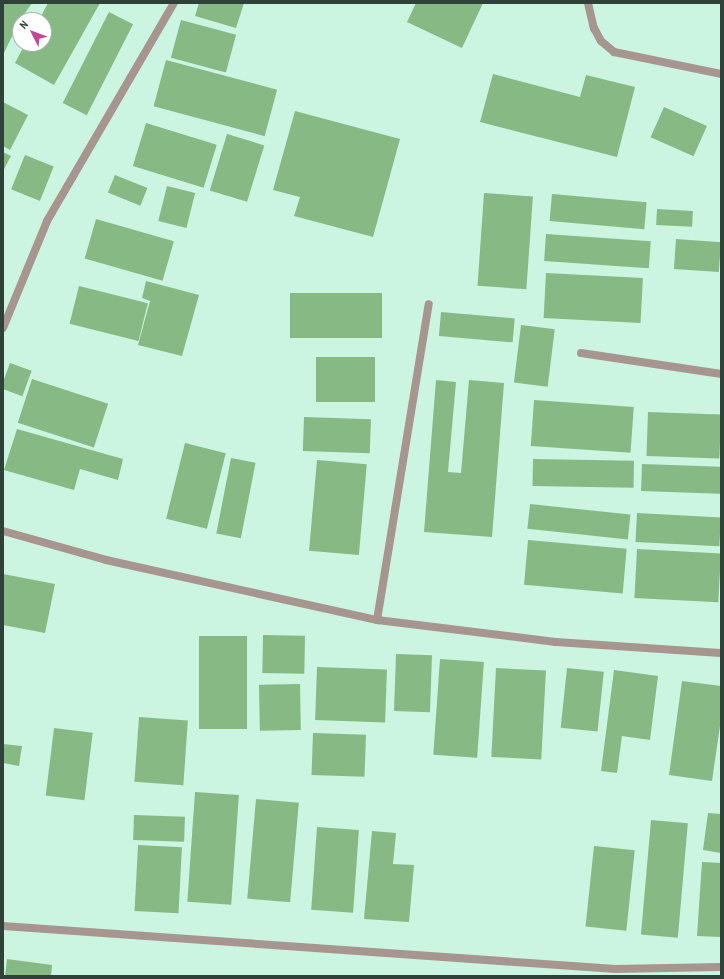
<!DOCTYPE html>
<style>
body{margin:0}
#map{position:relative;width:724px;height:979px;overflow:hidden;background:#cbf5e0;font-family:"Archivo Narrow",sans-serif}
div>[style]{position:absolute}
.building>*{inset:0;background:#87b985;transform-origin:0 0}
.minor>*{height:8px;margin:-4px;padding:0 4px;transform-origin:4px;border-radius:4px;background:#a7968f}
span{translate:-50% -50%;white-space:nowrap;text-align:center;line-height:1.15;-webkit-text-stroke:4px #fff;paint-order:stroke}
.frame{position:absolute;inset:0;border:4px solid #304139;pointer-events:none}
.north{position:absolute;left:12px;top:12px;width:40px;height:40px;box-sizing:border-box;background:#fff;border:1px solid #acb3b0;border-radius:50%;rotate:312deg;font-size:11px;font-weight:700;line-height:16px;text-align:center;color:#304139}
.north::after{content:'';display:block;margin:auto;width:14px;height:18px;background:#c24798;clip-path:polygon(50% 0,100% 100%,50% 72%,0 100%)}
</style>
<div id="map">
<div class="building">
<div style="clip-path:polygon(3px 3px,32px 3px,20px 20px,3px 55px)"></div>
<div style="clip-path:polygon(48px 3px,100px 3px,54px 85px,15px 63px,25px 44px,44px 44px,44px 20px,39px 20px)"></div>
<div style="clip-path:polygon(199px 3px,244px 3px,236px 28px,195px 16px)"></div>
<div style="clip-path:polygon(416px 3px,483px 3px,462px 48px,407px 22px)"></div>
<div style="left:109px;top:12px;width:27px;height:102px;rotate:27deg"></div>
<div style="left:181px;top:20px;width:57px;height:39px;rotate:15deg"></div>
<div style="left:166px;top:60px;width:115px;height:48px;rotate:15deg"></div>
<div style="clip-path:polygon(493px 74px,580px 97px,586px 75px,635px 87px,617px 157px,480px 122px)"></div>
<div style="clip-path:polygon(3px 102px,28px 115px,10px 150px,3px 146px)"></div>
<div style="left:664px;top:107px;width:47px;height:33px;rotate:24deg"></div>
<div style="clip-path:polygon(295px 111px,400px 139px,373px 237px,294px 216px,300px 197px,273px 190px)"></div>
<div style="left:146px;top:123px;width:74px;height:45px;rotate:17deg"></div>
<div style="left:227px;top:134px;width:39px;height:59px;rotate:17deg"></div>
<div style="clip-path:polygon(3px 152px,11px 156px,3px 171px)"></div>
<div style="left:25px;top:155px;width:31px;height:37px;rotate:22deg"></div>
<div style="left:115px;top:175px;width:35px;height:19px;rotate:22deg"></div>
<div style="left:167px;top:186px;width:29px;height:36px;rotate:14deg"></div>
<div style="left:484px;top:193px;width:49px;height:93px;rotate:4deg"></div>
<div style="left:552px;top:194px;width:95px;height:27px;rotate:5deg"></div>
<div style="left:657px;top:209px;width:36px;height:16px;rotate:3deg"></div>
<div style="left:96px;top:219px;width:81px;height:41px;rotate:16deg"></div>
<div style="left:546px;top:234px;width:105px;height:27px;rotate:4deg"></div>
<div style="left:676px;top:239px;width:45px;height:30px;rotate:4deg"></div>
<div style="left:546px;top:273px;width:97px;height:45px;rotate:3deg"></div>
<div style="clip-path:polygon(146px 281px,199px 295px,182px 356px,138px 345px,150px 301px,142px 298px)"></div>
<div style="left:79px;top:286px;width:71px;height:39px;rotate:14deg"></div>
<div style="left:382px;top:293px;width:45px;height:92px;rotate:90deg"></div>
<div style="left:441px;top:312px;width:74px;height:24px;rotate:5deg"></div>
<div style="left:521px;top:325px;width:34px;height:58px;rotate:7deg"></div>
<div style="left:316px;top:357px;width:59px;height:45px"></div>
<div style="left:10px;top:363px;width:23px;height:27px;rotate:20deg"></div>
<div style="left:32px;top:379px;width:80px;height:46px;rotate:18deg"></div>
<div style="clip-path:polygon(436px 380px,456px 382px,448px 472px,461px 473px,469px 380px,504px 383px,492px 537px,424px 532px)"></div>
<div style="left:534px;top:400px;width:100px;height:46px;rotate:4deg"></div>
<div style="left:648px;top:412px;width:73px;height:44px;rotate:2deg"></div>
<div style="left:304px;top:417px;width:67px;height:34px;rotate:2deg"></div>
<div style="clip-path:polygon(17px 429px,123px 459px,118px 480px,80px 469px,74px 490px,4px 470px)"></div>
<div style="left:185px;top:443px;width:42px;height:78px;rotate:14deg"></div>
<div style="left:231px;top:458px;width:25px;height:77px;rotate:11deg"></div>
<div style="left:533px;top:459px;width:101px;height:27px;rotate:1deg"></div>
<div style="left:317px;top:460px;width:50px;height:91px;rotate:5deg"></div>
<div style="left:642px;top:464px;width:79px;height:27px;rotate:2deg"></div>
<div style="left:530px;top:504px;width:101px;height:25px;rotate:6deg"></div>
<div style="left:637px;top:513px;width:84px;height:29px;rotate:3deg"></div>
<div style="left:528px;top:540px;width:99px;height:45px;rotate:5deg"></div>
<div style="left:637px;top:549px;width:84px;height:49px;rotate:3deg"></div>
<div style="clip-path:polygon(3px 574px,55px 584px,45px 633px,3px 625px)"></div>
<div style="left:263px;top:635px;width:42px;height:38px;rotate:1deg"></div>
<div style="left:199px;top:636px;width:48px;height:93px"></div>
<div style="left:396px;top:654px;width:36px;height:57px;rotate:2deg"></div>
<div style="left:440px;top:659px;width:44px;height:96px;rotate:4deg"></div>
<div style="left:317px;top:667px;width:70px;height:53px;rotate:2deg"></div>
<div style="left:496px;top:668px;width:50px;height:89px;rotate:3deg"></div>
<div style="left:567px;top:668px;width:37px;height:60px;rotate:6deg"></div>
<div style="clip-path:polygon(614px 670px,658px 676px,650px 740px,622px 736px,617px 773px,601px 771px)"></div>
<div style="clip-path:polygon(682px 681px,721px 686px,721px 719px,712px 781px,669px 775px)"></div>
<div style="left:300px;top:684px;width:46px;height:41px;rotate:89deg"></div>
<div style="left:139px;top:717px;width:49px;height:65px;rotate:4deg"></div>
<div style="left:54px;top:728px;width:39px;height:68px;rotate:7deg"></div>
<div style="left:313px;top:733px;width:53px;height:42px;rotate:2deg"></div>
<div style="clip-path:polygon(3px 744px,22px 746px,19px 766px,3px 763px)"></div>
<div style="left:195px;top:792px;width:44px;height:110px;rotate:4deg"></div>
<div style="left:256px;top:799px;width:43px;height:100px;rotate:5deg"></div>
<div style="clip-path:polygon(708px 813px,721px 814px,721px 853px,703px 850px)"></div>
<div style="left:134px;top:815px;width:51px;height:25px;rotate:2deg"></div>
<div style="left:651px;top:820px;width:37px;height:115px;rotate:5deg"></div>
<div style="left:317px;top:827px;width:42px;height:83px;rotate:4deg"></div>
<div style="clip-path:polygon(372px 831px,396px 833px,393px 864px,414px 865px,409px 922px,364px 919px)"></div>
<div style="left:138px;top:845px;width:44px;height:66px;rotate:3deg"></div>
<div style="left:594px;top:846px;width:41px;height:81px;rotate:6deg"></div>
<div style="clip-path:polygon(702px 862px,721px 863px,721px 937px,697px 936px)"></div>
<div style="clip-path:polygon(7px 959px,52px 965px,51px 976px,5px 976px)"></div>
</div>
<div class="minor">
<div style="left:588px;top:3px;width:26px;rotate:77deg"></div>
<div style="left:594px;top:28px;width:15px;rotate:62deg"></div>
<div style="left:601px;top:41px;width:17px;rotate:40deg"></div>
<div style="left:614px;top:52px;width:109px;rotate:11.6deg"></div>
<div style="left:3px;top:328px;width:116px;rotate:-67.6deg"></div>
<div style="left:47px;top:221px;width:252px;rotate:-59.8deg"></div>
<div style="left:581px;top:353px;width:142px;rotate:8.5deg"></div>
<div style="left:3px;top:531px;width:107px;rotate:15.7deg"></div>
<div style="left:106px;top:560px;width:278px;rotate:12.5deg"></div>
<div style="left:377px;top:620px;width:180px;rotate:7deg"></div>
<div style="left:556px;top:642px;width:165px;rotate:3.8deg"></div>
<div style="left:377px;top:620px;width:320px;rotate:-80.7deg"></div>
<div style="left:3px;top:926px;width:614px;rotate:4.02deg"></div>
<div style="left:615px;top:969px;width:106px;rotate:-1.1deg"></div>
</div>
<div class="frame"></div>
<div class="north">N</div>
</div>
